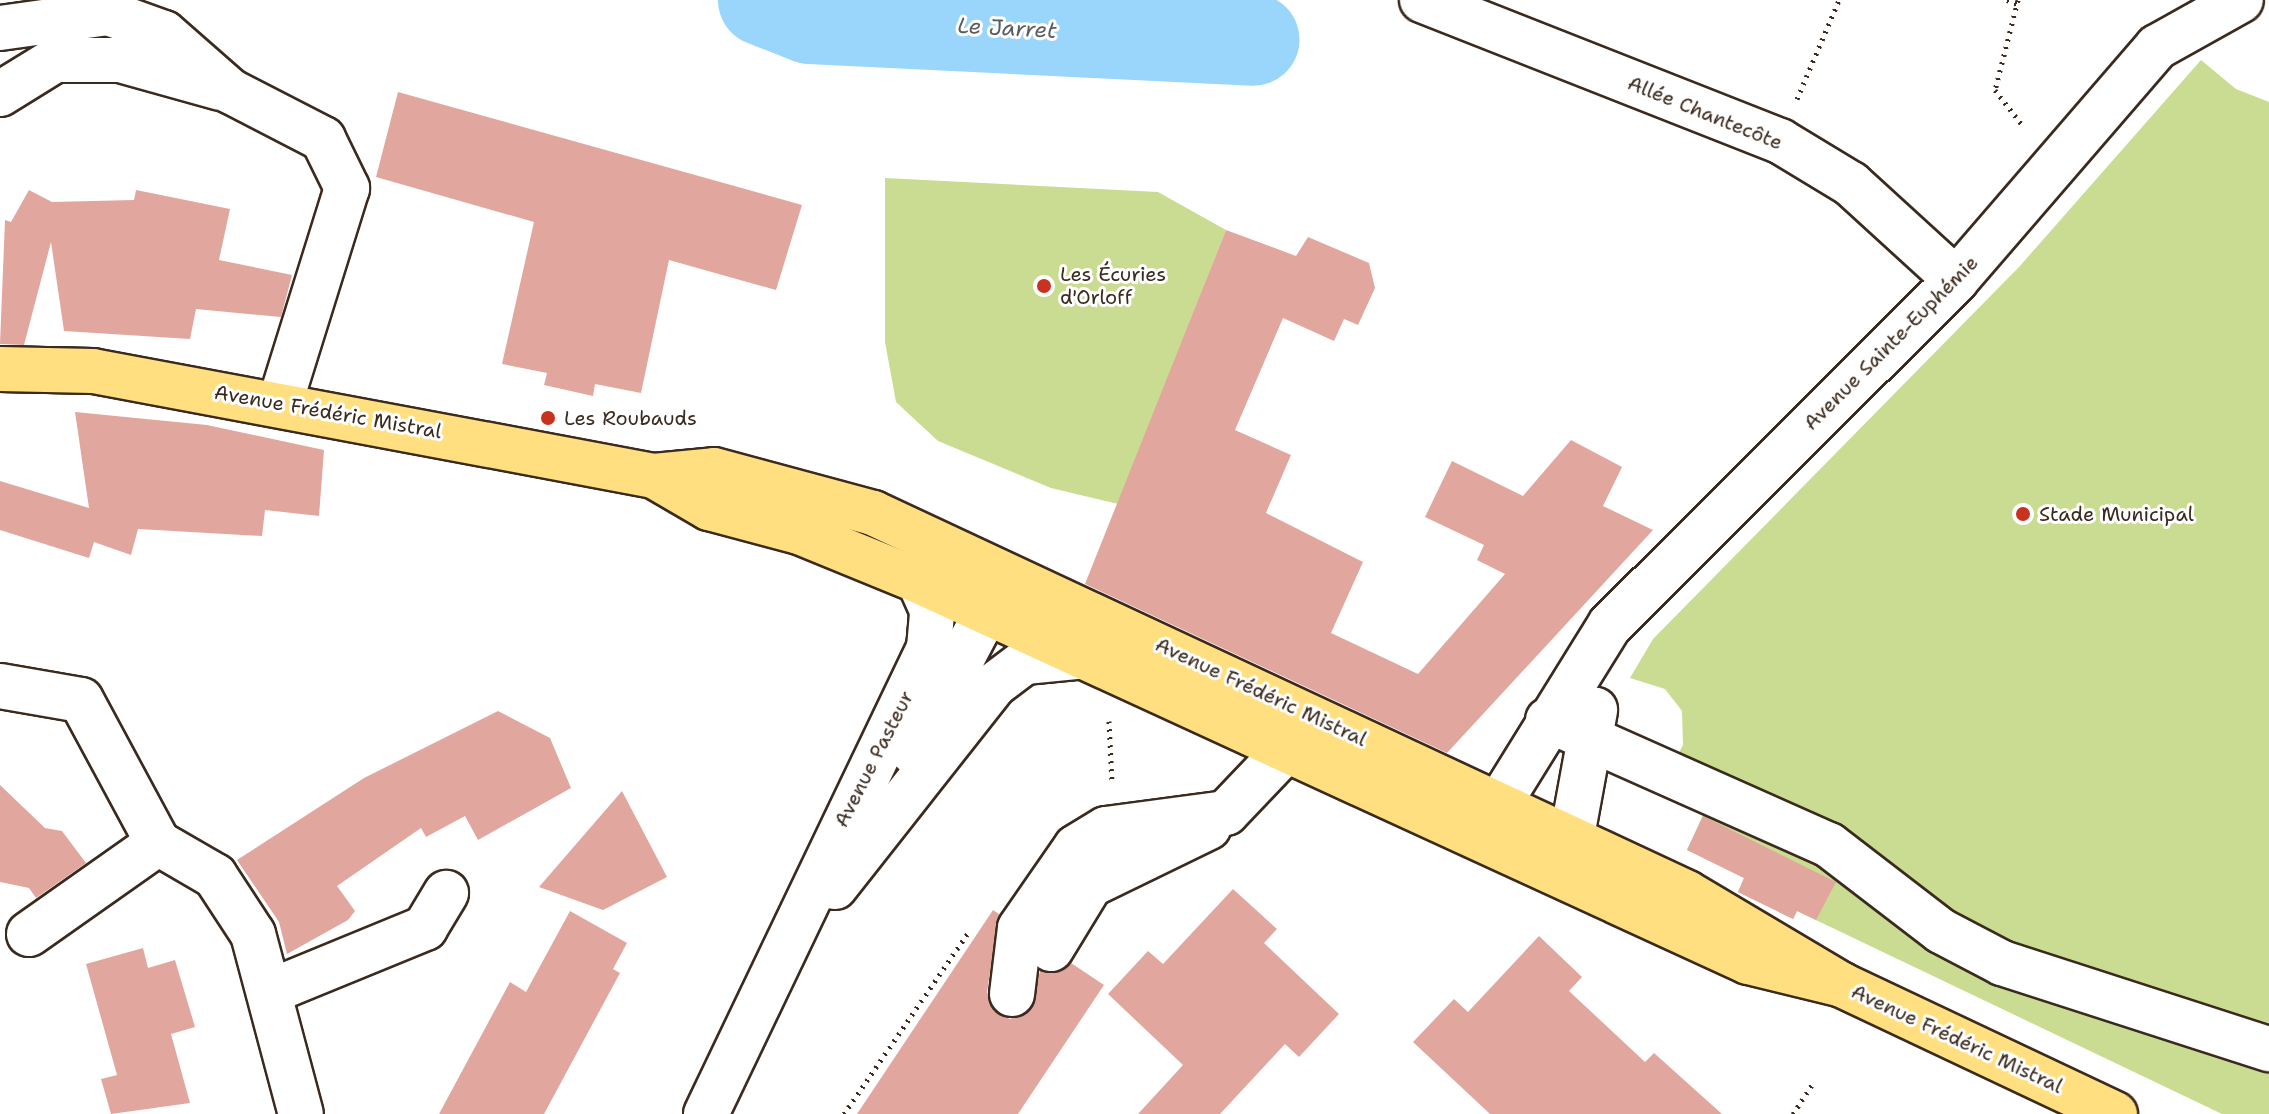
<!DOCTYPE html>
<meta charset="utf-8">
<style>
body{margin:0}
#map{position:relative;width:2269px;height:1114px;overflow:hidden;background:#fff;font-family:"Shantell Sans",sans-serif}
div>[style]{position:absolute}
.green>*{inset:0;background:#cadc91}
.river>*{height:92px;margin:-46px;padding:0 46px;transform-origin:46px;border-radius:46px;background:#9ad5fb}
.building>*{inset:0;background:#e1a79e}
.path>*{height:5px;margin-top:-2.5px;transform-origin:0;background:repeating-linear-gradient(90deg,#3b2a1e 0 2px,transparent 0 8px)}
.roads{filter:drop-shadow(2px 0 #3b2a1e) drop-shadow(-2px 0 #3b2a1e) drop-shadow(0 2px #3b2a1e) drop-shadow(0 -2px #3b2a1e)}
.minor>*{height:44px;margin:-22px;padding:0 22px;transform-origin:22px;border-radius:22px;background:#fff}
.major>*{height:44px;margin:-22px;padding:0 22px;transform-origin:22px;border-radius:22px;background:#ffdf80}
.dots>*{width:22px;height:22px;translate:-50% -50%;box-sizing:border-box;border:4px solid #fff;border-radius:50%}
span{translate:-50% -50%;white-space:nowrap;text-align:center;line-height:1.15;-webkit-text-stroke:6px #fff;paint-order:stroke}
.street-label{font-size:20px;color:#3b2a1e}
.poi-label{font-size:20px;color:#3b2a1e}
.left{translate:0 -50%;text-align:left}
.water-label{font-size:22px;color:#585d60;font-style:italic}
</style>
<div id="map">
<div class="green">
<div style="clip-path:polygon(2201px 60px,2236px 89px,2269px 102px,2269px 1114px,2222px 1114px,1797px 911px,1793px 919px,1738px 892px,1744px 878px,1687px 850px,1704px 813px,1659px 791px,1683px 745px,1682px 711px,1665px 689px,1630px 678px,1653px 639px,2019px 267px)"></div>
<div style="clip-path:polygon(885px 178px,1158px 192px,1226px 230px,1118px 504px,1051px 488px,938px 441px,896px 402px,885px 342px)"></div>
</div>
<div class="river">
<div style="left:764px;top:0;width:49px;rotate:21.4deg"></div>
<div style="left:810px;top:18px;width:444px;rotate:2.8deg"></div>
</div>
<div class="building">
<div style="clip-path:polygon(398px 92px,802px 205px,776px 290px,669px 260px,641px 393px,595px 384px,593px 396px,544px 385px,547px 373px,502px 364px,534px 222px,376px 177px)"></div>
<div style="clip-path:polygon(29px 190px,52px 202px,134px 200px,136px 190px,230px 209px,219px 260px,292px 275px,281px 317px,196px 309px,190px 339px,64px 331px,51px 242px,24px 345px,0 344px,5px 220px,11px 222px)"></div>
<div style="clip-path:polygon(1226px 230px,1296px 256px,1308px 237px,1369px 263px,1375px 288px,1358px 325px,1344px 319px,1334px 341px,1283px 318px,1235px 430px,1291px 455px,1266px 513px,1363px 562px,1331px 633px,1418px 674px,1505px 574px,1477px 560px,1484px 545px,1425px 517px,1452px 461px,1523px 496px,1571px 440px,1622px 467px,1603px 506px,1653px 530px,1447px 753px,1085px 584px)"></div>
<div style="clip-path:polygon(75px 412px,207px 425px,324px 450px,319px 516px,265px 510px,262px 536px,138px 529px,131px 555px,94px 542px,89px 558px,0 530px,0 481px,89px 508px)"></div>
<div style="clip-path:polygon(498px 711px,550px 738px,571px 788px,478px 840px,465px 816px,426px 837px,421px 828px,337px 886px,355px 911px,348px 920px,287px 954px,279px 922px,237px 860px,364px 778px)"></div>
<div style="clip-path:polygon(0 785px,45px 828px,62px 831px,86px 863px,36px 898px,29px 888px,0 882px)"></div>
<div style="clip-path:polygon(622px 791px,667px 877px,603px 910px,539px 887px)"></div>
<div style="clip-path:polygon(1703px 816px,1836px 882px,1816px 920px,1797px 911px,1793px 919px,1738px 892px,1744px 878px,1687px 850px)"></div>
<div style="clip-path:polygon(1233px 889px,1277px 929px,1264px 943px,1339px 1014px,1299px 1057px,1285px 1044px,1220px 1114px,1138px 1114px,1183px 1065px,1108px 994px,1148px 951px,1163px 964px)"></div>
<div style="clip-path:polygon(993px 910px,999px 914px,987px 992px,998px 1014px,1010px 1019px,1031px 1010px,1040px 971px,1062px 971px,1071px 963px,1104px 985px,1018px 1114px,857px 1114px)"></div>
<div style="clip-path:polygon(570px 911px,627px 943px,613px 969px,620px 973px,544px 1114px,439px 1114px,510px 982px,526px 992px)"></div>
<div style="clip-path:polygon(1539px 936px,1582px 977px,1569px 991px,1645px 1062px,1654px 1053px,1722px 1114px,1490px 1114px,1413px 1042px,1454px 999px,1468px 1012px)"></div>
<div style="clip-path:polygon(143px 948px,148px 968px,175px 960px,195px 1027px,171px 1034px,190px 1103px,111px 1114px,101px 1079px,117px 1075px,86px 964px)"></div>
</div>
<div class="path">
<div style="left:2007px;top:0;width:11px;rotate:22deg"></div>
<div style="left:2018px;top:0;width:93px;rotate:104.3deg"></div>
<div style="left:1995px;top:90px;width:46px;rotate:52.1deg"></div>
<div style="left:1797px;top:99px;width:108px;rotate:-67deg"></div>
<div style="left:1109px;top:721px;width:61px;rotate:87.2deg"></div>
<div style="left:844px;top:1114px;width:219px;rotate:-55.6deg"></div>
<div style="left:1793px;top:1114px;width:37px;rotate:-57deg"></div>
</div>
<div class="roads">
<div class="minor">
<div style="left:1422px;top:0;width:385px;rotate:21.5deg"></div>
<div style="left:1780px;top:141px;width:83px;rotate:31.2deg"></div>
<div style="left:1851px;top:184px;width:142px;rotate:42.4deg"></div>
<div style="left:0;top:28px;width:109px;rotate:-7.9deg"></div>
<div style="left:108px;top:13px;width:59px;rotate:19.7deg"></div>
<div style="left:164px;top:33px;width:88px;rotate:41.3deg"></div>
<div style="left:230px;top:91px;width:105px;rotate:27.3deg"></div>
<div style="left:323px;top:139px;width:55px;rotate:63.9deg"></div>
<div style="left:347px;top:188px;width:225px;rotate:107.3deg"></div>
<div style="left:0;top:94px;width:65px;rotate:-31.7deg"></div>
<div style="left:55px;top:60px;width:65px"></div>
<div style="left:120px;top:60px;width:104px;rotate:15.6deg"></div>
<div style="left:0;top:686px;width:82px;rotate:9.8deg"></div>
<div style="left:81px;top:700px;width:162px;rotate:61.7deg"></div>
<div style="left:158px;top:843px;width:66px;rotate:30.1deg"></div>
<div style="left:215px;top:876px;width:69px;rotate:56.8deg"></div>
<div style="left:253px;top:934px;width:186px;rotate:75.1deg"></div>
<div style="left:1548px;top:720px;width:308px;rotate:24deg"></div>
<div style="left:1829px;top:845px;width:141px;rotate:37.5deg"></div>
<div style="left:1941px;top:931px;width:69px;rotate:27.7deg"></div>
<div style="left:2002px;top:963px;width:281px;rotate:17.9deg"></div>
<div style="left:913px;top:752px;width:195px;rotate:-62.3deg"></div>
<div style="left:1479px;top:836px;width:248px;rotate:-58.2deg"></div>
<div style="left:1610px;top:625px;width:489px;rotate:-44.9deg"></div>
<div style="left:1956px;top:280px;width:308px;rotate:-49.2deg"></div>
<div style="left:2157px;top:47px;width:96px;rotate:-29.2deg"></div>
<div style="left:1565px;top:874px;width:167px;rotate:-79.6deg"></div>
<div style="left:835px;top:887px;width:257px;rotate:-51.8deg"></div>
<div style="left:994px;top:685px;width:39px;rotate:-37deg"></div>
<div style="left:1025px;top:662px;width:51px;rotate:-5.6deg"></div>
<div style="left:29px;top:934px;width:158px;rotate:-35.2deg"></div>
<div style="left:1051px;top:949px;width:75px;rotate:-58.6deg"></div>
<div style="left:1090px;top:885px;width:132px;rotate:-26deg"></div>
<div style="left:269px;top:992px;width:169px;rotate:-22.3deg"></div>
<div style="left:425px;top:928px;width:41px;rotate:-59deg"></div>
<div style="left:1012px;top:994px;width:66px;rotate:-83.1deg"></div>
<div style="left:1020px;top:928px;width:98px;rotate:-55.3deg"></div>
<div style="left:1076px;top:847px;width:35px;rotate:-31deg"></div>
<div style="left:1106px;top:829px;width:121px;rotate:-7.6deg"></div>
<div style="left:1226px;top:813px;width:87px;rotate:-46.4deg"></div>
<div style="left:1286px;top:750px;width:35px;rotate:-61deg"></div>
<div style="left:706px;top:1114px;width:517px;rotate:-64.43deg"></div>
<div style="left:929px;top:648px;width:38px;rotate:-85deg"></div>
<div style="left:932px;top:610px;width:32px;rotate:-114deg"></div>
<div style="left:919px;top:581px;width:26px;rotate:-65deg"></div>
</div>
<div class="major">
<div style="left:0;top:369px;width:93px;rotate:1.2deg"></div>
<div style="left:93px;top:371px;width:571px;rotate:10.6deg"></div>
<div style="left:654px;top:476px;width:64px;rotate:30.2deg"></div>
<div style="left:709px;top:508px;width:93px;rotate:14.9deg"></div>
<div style="left:799px;top:532px;width:130px;rotate:22.2deg"></div>
<div style="left:919px;top:581px;width:912px;rotate:24.68deg"></div>
<div style="left:1748px;top:962px;width:97px;rotate:13.7deg"></div>
<div style="left:654px;top:476px;width:60px;rotate:-5.7deg"></div>
<div style="left:714px;top:470px;width:165px;rotate:15.1deg"></div>
<div style="left:873px;top:513px;width:898px;rotate:25.02deg"></div>
<div style="left:1687px;top:893px;width:180px;rotate:30.7deg"></div>
<div style="left:1842px;top:985px;width:302px;rotate:25.3deg"></div>
</div>
</div>
<div class="dots">
<div style="left:1044px;top:286px;background:#c8321e"></div>
<div style="left:548px;top:418px;background:#c8321e"></div>
<div style="left:2023px;top:514px;background:#c8321e"></div>
</div>
<div class="street-label">
<span style="left:1705px;top:113px;rotate:22deg">Allée Chantecôte</span>
<span style="left:1891px;top:343px;rotate:-45deg">Avenue Sainte-Euphémie</span>
<span style="left:328px;top:412px;rotate:10deg">Avenue Frédéric Mistral</span>
<span style="left:1261px;top:692px;rotate:25deg">Avenue Frédéric Mistral</span>
<span style="left:874px;top:759px;rotate:-63deg">Avenue Pasteur</span>
<span style="left:1957px;top:1039px;rotate:25deg">Avenue Frédéric Mistral</span>
</div>
<div class="poi-label">
<span class="left" style="left:1060px;top:286px">Les Écuries<br>d'Orloff</span>
<span class="left" style="left:564px;top:418px">Les Roubauds</span>
<span class="left" style="left:2039px;top:514px">Stade Municipal</span>
</div>
<div class="water-label">
<span style="left:1007px;top:28px;rotate:3deg">Le Jarret</span>
</div>
</div>
